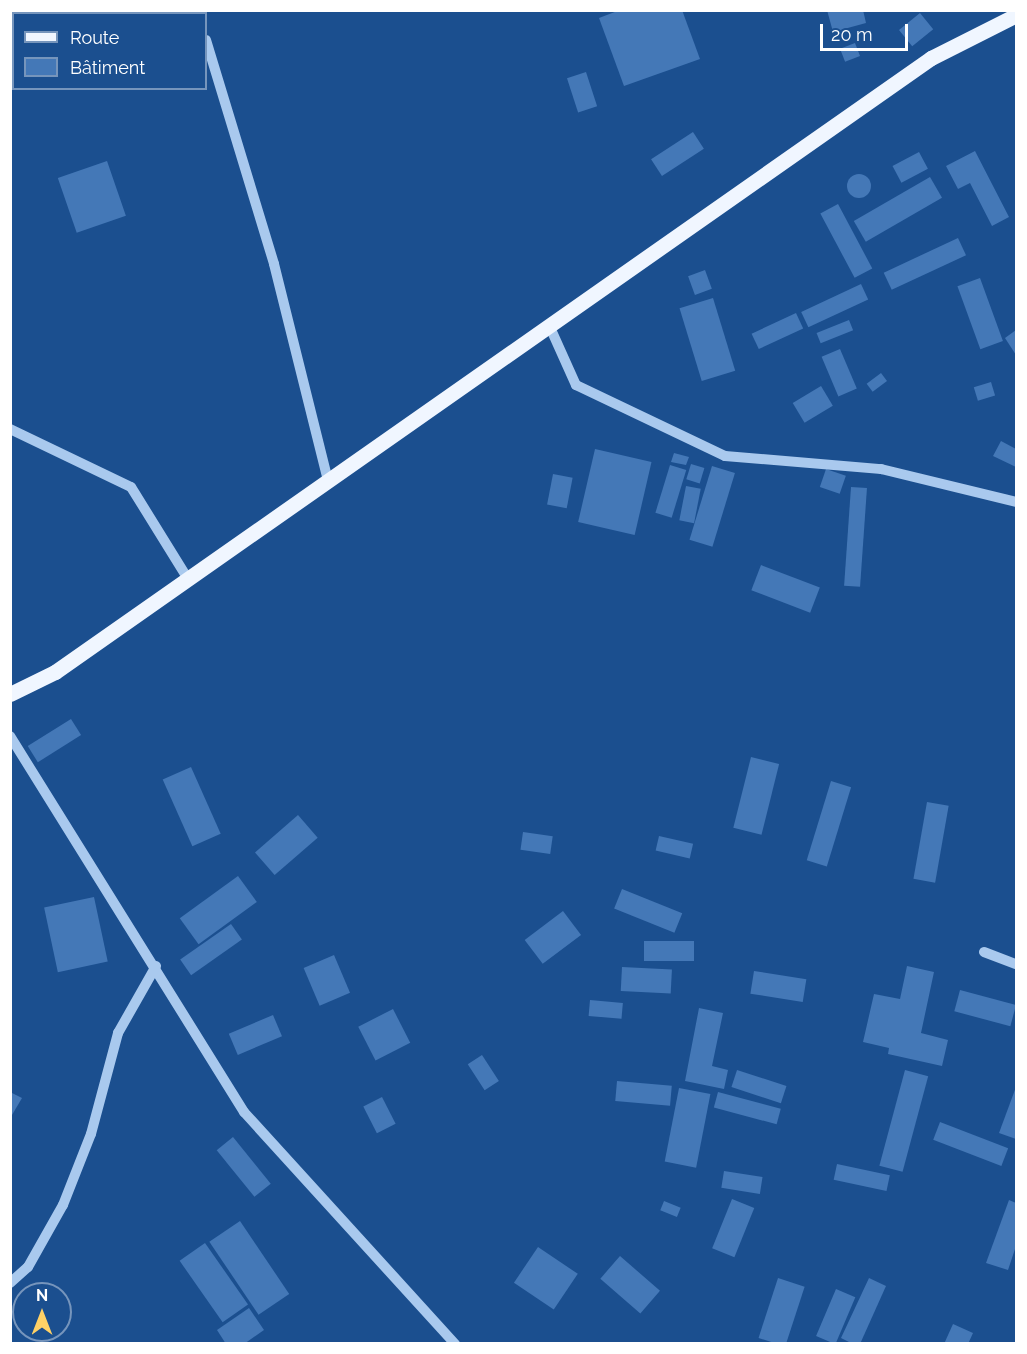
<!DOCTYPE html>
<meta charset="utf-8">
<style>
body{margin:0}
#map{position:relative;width:1027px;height:1354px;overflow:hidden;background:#1b4f8f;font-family:Raleway,sans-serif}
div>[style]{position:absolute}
.building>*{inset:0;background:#4478b7;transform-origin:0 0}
.round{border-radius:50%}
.minor>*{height:10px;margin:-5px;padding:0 5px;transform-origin:5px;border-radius:5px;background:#a9c9ee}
.major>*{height:15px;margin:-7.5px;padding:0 7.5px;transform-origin:7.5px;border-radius:7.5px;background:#f0f6ff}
span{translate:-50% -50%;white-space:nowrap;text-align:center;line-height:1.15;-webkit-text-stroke:4.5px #1b4f8f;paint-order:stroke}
.frame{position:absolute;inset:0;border:12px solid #fff;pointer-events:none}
.legend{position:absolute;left:12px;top:12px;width:195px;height:78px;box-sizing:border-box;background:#1b4f8f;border:2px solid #7695bc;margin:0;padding:8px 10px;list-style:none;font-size:18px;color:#fff}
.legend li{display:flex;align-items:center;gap:12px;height:30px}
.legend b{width:30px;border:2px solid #7695bc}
.north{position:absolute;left:12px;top:1282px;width:60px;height:60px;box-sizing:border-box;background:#1b4f8f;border:2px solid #7695bc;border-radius:50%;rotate:0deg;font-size:16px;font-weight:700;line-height:24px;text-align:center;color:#fff}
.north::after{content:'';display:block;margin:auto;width:21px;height:27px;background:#ffd166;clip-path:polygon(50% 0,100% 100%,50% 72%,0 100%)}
.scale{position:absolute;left:820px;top:24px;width:88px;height:27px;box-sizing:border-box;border:3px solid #fff;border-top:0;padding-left:8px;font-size:18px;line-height:21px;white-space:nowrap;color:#fff;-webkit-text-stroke:4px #1b4f8f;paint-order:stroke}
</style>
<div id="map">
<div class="building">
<div style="clip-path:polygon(10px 10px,75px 10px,76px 14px,14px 14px,13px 59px)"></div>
<div style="clip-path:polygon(620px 10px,682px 10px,700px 59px,624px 86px,599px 18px)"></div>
<div style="clip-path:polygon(827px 10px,863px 10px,866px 23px,833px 32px)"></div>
<div style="left:920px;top:13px;width:21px;height:27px;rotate:51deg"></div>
<div style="left:855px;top:43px;width:14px;height:16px;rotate:69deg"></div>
<div style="left:586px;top:72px;width:36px;height:20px;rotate:72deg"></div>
<div style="left:693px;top:132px;width:20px;height:50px;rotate:57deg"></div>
<div style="clip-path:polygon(975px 151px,1009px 217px,992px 226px,970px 183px,958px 189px,946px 166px)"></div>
<div style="left:919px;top:152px;width:19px;height:30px;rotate:62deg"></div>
<div style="left:107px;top:161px;width:58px;height:52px;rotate:71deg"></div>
<div class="round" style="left:847px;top:174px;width:24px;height:24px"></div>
<div style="left:930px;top:177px;width:24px;height:88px;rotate:60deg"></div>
<div style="left:838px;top:204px;width:73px;height:20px;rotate:62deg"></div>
<div style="left:958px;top:238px;width:19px;height:82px;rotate:65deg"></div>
<div style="left:705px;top:270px;width:20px;height:18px;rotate:70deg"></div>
<div style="left:980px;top:278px;width:67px;height:24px;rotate:70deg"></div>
<div style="left:861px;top:284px;width:17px;height:66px;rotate:65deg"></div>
<div style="left:713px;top:298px;width:76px;height:35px;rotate:73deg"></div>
<div style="left:796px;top:313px;width:17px;height:49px;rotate:65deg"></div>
<div style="left:849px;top:320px;width:11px;height:35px;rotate:68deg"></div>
<div style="clip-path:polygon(1016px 330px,1016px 355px,1005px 338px)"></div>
<div style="left:840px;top:349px;width:43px;height:20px;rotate:67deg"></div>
<div style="left:881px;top:373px;width:10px;height:18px;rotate:53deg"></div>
<div style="left:991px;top:382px;width:14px;height:18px;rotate:73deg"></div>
<div style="left:821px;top:386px;width:23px;height:33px;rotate:59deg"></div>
<div style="clip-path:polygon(1001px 441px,1016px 449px,1016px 467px,993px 456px)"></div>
<div style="left:595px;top:449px;width:58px;height:75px;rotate:13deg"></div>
<div style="clip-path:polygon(674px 453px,689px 457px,686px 465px,671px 462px)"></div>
<div style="left:691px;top:464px;width:14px;height:16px;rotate:17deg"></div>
<div style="left:670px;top:465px;width:17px;height:50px;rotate:17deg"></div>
<div style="left:712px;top:466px;width:24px;height:77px;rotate:17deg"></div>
<div style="left:826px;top:469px;width:21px;height:19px;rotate:19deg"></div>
<div style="left:553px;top:474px;width:20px;height:31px;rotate:11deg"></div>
<div style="left:686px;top:486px;width:15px;height:35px;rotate:11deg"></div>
<div style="left:851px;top:487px;width:16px;height:99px;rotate:4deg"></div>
<div style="left:761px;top:565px;width:63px;height:27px;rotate:21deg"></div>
<div style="left:71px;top:719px;width:19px;height:51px;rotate:58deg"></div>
<div style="left:751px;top:757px;width:29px;height:73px;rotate:14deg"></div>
<div style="left:191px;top:767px;width:73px;height:31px;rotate:66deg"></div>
<div style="left:831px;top:781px;width:21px;height:83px;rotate:17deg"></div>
<div style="left:927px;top:802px;width:22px;height:78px;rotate:10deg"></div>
<div style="left:298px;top:815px;width:30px;height:57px;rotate:49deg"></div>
<div style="left:523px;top:832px;width:30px;height:18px;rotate:8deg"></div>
<div style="left:659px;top:836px;width:35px;height:15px;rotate:13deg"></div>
<div style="left:238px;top:876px;width:32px;height:72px;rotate:54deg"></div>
<div style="left:622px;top:889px;width:65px;height:21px;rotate:22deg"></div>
<div style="left:94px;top:897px;width:66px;height:51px;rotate:78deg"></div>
<div style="left:563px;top:911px;width:30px;height:48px;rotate:53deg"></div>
<div style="left:231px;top:924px;width:19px;height:62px;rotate:55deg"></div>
<div style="left:644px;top:941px;width:50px;height:20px"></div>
<div style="left:334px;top:955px;width:41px;height:33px;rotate:67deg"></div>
<div style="clip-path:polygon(907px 966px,934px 972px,921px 1033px,948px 1040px,942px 1066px,888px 1054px,889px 1048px,863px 1042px,874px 994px,900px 999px)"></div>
<div style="left:622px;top:967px;width:50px;height:24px;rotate:3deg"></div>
<div style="left:754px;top:971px;width:53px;height:23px;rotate:9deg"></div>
<div style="left:960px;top:990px;width:58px;height:22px;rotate:15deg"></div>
<div style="left:590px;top:1000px;width:33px;height:16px;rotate:5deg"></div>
<div style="clip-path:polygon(699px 1008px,723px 1013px,712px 1066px,728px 1070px,724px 1089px,685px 1081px)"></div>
<div style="left:393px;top:1009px;width:38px;height:39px;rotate:63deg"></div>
<div style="left:273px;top:1015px;width:23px;height:48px;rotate:67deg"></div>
<div style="left:482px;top:1055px;width:31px;height:17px;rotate:57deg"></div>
<div style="left:737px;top:1070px;width:52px;height:18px;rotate:18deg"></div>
<div style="left:905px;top:1070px;width:24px;height:99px;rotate:15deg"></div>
<div style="left:617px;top:1081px;width:55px;height:20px;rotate:5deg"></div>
<div style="clip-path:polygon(1016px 1087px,1016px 1139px,999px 1133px)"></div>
<div style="left:679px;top:1088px;width:32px;height:75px;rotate:11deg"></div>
<div style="clip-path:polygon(10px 1092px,22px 1098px,12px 1115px,10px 1114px)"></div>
<div style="left:718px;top:1092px;width:65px;height:16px;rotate:15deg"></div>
<div style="left:382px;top:1097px;width:30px;height:21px;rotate:63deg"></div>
<div style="left:940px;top:1122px;width:73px;height:19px;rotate:21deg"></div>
<div style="left:233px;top:1137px;width:60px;height:21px;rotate:51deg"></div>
<div style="left:837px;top:1164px;width:54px;height:16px;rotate:12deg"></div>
<div style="left:724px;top:1171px;width:39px;height:17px;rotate:9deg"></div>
<div style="left:732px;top:1199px;width:24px;height:53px;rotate:22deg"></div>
<div style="clip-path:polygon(1009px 1200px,1016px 1203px,1016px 1246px,1008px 1270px,986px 1263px)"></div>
<div style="left:664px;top:1201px;width:18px;height:10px;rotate:22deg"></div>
<div style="left:240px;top:1221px;width:88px;height:37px;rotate:56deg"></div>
<div style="left:205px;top:1243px;width:75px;height:31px;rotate:55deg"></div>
<div style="left:538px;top:1247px;width:48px;height:43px;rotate:34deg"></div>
<div style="left:620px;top:1256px;width:53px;height:30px;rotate:41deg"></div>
<div style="left:778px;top:1278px;width:28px;height:63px;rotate:18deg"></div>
<div style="clip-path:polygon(869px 1278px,886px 1286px,860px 1344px,853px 1344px,841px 1338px)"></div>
<div style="left:836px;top:1289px;width:21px;height:51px;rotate:23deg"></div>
<div style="clip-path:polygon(249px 1308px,264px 1330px,244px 1344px,226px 1344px,217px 1330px)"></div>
<div style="clip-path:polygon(953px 1324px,973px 1333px,968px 1344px,944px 1344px)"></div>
</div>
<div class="minor">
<div style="left:197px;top:10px;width:4px;rotate:90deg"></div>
<div style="left:206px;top:40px;width:234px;rotate:73.1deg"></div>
<div style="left:274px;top:264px;width:224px;rotate:76deg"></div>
<div style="left:549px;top:325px;width:66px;rotate:65.8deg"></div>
<div style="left:576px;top:385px;width:165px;rotate:25.5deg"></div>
<div style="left:725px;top:456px;width:157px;rotate:4.8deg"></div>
<div style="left:881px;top:469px;width:139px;rotate:13.7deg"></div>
<div style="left:10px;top:429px;width:134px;rotate:25.6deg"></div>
<div style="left:131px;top:487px;width:108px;rotate:58.2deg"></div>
<div style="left:10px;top:736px;width:443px;rotate:58.1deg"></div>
<div style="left:244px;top:1112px;width:314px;rotate:47.7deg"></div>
<div style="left:984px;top:952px;width:34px;rotate:21deg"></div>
<div style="left:10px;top:1283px;width:24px;rotate:-42deg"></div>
<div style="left:28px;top:1267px;width:71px;rotate:-60.6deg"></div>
<div style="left:63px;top:1205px;width:76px;rotate:-68.5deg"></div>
<div style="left:91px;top:1134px;width:105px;rotate:-75deg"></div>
<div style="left:118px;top:1033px;width:77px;rotate:-60.4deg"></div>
</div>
<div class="major">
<div style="left:10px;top:694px;width:50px;rotate:-26.1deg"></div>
<div style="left:55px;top:672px;width:1070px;rotate:-35.03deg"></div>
<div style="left:931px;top:58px;width:95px;rotate:-26.8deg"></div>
</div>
<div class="frame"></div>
<ul class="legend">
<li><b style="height:8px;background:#f0f6ff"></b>Route</li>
<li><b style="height:16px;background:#4478b7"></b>Bâtiment</li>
</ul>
<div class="north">N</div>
<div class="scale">20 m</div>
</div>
